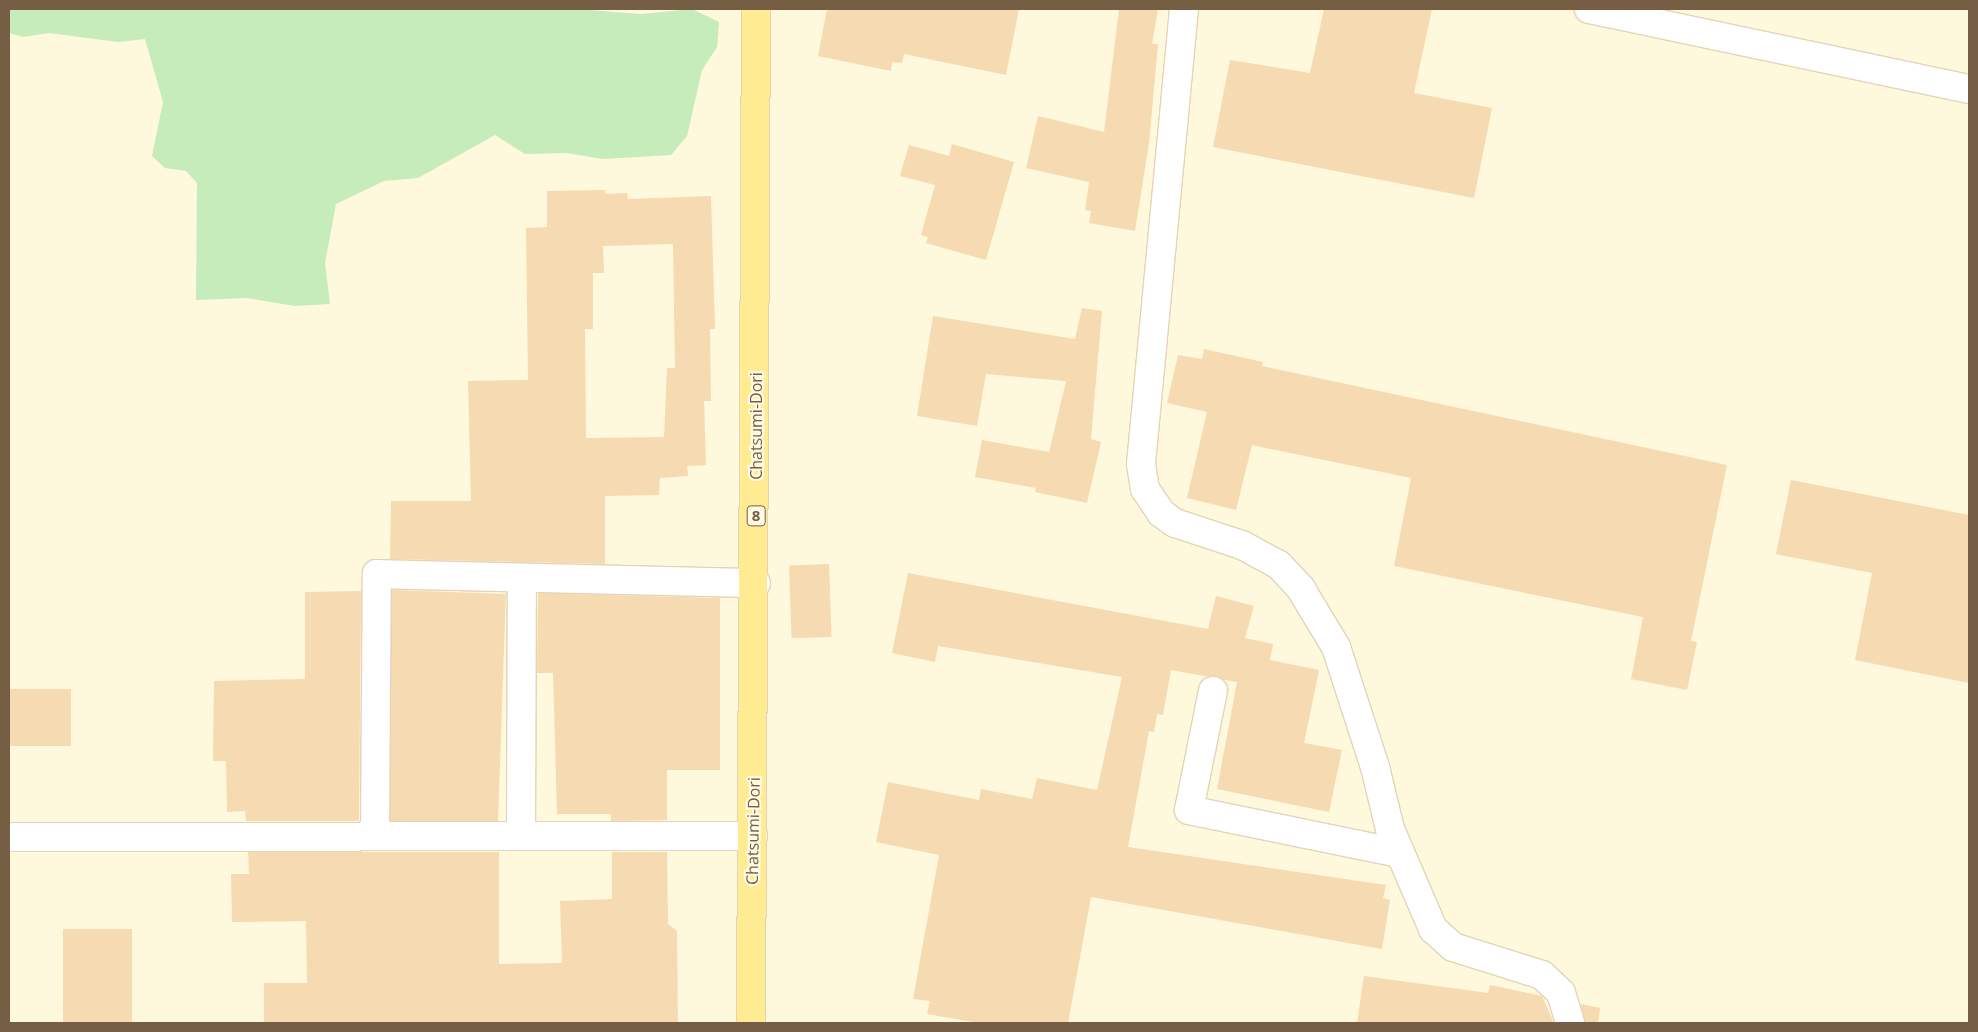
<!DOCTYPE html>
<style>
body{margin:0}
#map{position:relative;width:1978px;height:1032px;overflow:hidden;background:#fef8dc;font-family:"Open Sans",sans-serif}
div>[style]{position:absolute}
.green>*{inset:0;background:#c5ecba}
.building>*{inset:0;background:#f6dab1;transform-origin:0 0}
.roads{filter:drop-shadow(1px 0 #e3d4b8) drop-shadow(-1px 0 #e3d4b8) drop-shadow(0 1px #e3d4b8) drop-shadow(0 -1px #e3d4b8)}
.street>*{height:28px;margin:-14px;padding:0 14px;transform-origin:14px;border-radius:14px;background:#fff}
.secondary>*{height:28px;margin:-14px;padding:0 14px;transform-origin:14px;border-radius:14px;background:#fff}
.primary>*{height:28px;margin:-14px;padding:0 14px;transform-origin:14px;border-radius:14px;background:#ffeb92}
span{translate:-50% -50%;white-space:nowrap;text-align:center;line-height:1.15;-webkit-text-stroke:4.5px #fffae4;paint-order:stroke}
.shield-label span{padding:1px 4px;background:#fffae4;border:1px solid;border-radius:4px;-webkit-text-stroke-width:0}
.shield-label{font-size:15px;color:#755e43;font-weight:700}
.street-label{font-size:16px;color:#755e43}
.frame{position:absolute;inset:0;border:10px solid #755e43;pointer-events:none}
</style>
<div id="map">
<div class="green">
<div style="clip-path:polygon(9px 9px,576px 9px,641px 14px,692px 9px,719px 22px,717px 47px,702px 70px,687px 136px,671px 155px,603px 159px,567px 153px,525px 154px,495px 135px,418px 178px,384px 181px,336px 204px,325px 263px,330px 304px,295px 306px,247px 298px,196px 300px,197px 183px,186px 171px,165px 168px,152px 156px,163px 102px,145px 39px,118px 42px,49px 33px,23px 37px,9px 33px)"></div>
</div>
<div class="building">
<div style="clip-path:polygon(827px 9px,1019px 9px,1006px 75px,904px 54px,902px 63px,892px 62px,891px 71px,818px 56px)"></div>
<div style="clip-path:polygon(1119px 9px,1158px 9px,1152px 44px,1158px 44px,1149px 143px,1135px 231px,1089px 223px,1091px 211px,1085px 210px,1089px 182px,1026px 168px,1038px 116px,1104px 132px)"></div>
<div style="clip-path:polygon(1324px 9px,1432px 9px,1414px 93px,1492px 108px,1474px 198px,1213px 147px,1230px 60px,1310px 73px)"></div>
<div style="clip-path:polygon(952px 144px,1014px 162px,986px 260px,926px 243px,928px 237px,921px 235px,935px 185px,900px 176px,909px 145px,949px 156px)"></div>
<div style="clip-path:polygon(evenodd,605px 190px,605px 194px,627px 193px,628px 199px,711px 196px,715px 329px,710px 329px,711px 401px,704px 401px,706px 465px,687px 466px,688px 476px,660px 478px,659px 495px,605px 496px,605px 564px,390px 559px,391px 501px,471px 501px,468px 381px,528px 380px,526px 228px,547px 227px,547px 191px,605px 190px,673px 244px,675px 368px,667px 368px,664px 437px,586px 438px,585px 329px,593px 329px,593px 273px,604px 273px,603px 246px,673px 244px)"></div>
<div style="clip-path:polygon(1082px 308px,1102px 311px,1091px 439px,1101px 442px,1087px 503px,1035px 492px,1036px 488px,975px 477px,982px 440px,1049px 452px,1066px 381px,986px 374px,977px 426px,917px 416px,933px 316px,1075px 339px)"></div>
<div style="clip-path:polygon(1204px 349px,1263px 362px,1262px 366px,1727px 465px,1691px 641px,1697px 642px,1687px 690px,1631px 679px,1643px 617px,1394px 566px,1411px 478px,1252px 445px,1236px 510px,1187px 498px,1207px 412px,1167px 403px,1178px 355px,1202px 359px)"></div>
<div style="clip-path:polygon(1791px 480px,1969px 515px,1969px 683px,1855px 660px,1872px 573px,1776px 554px)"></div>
<div style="left:829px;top:564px;width:73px;height:40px;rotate:88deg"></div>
<div style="clip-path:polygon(908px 573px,1208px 629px,1216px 596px,1254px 606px,1245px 638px,1273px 644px,1270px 660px,1319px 670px,1304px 743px,1342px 750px,1329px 812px,1217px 789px,1237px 682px,1171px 670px,1163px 715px,1157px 714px,1154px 732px,1149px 731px,1128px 847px,1386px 885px,1383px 898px,1390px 900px,1382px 949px,1091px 897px,1068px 1023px,979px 1023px,927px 1014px,930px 1001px,913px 999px,939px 855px,876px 842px,888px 782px,979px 800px,981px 789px,1032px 799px,1037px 778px,1097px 790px,1122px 677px,938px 646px,935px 662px,892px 653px)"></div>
<div style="left:392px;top:590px;width:114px;height:231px;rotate:2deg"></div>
<div style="clip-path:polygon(361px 591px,359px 821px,246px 821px,245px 811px,227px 812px,226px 761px,213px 761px,214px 681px,305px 679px,305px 592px)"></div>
<div style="clip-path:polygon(538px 593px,720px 598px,720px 770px,667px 770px,667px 820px,611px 821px,611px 814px,557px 814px,553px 673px,537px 673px)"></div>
<div style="left:71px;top:689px;width:57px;height:62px;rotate:90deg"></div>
<div style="clip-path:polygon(248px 852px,499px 852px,499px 964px,562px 963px,560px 901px,612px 899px,612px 852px,667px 852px,668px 924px,677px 931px,678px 1023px,264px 1023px,264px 983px,307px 983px,306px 921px,232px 922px,231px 874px,249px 874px)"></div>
<div style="left:63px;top:929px;width:69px;height:94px"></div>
<div style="clip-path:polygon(1364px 976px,1488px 993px,1490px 985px,1542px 996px,1554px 1023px,1357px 1023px)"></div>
<div style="clip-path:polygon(1581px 1004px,1600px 1008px,1598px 1023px,1585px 1023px)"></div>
</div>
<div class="roads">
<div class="street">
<div style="left:1184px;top:9px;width:457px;rotate:95.4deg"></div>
<div style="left:1141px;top:464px;width:25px;rotate:81deg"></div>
<div style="left:1145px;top:489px;width:29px;rotate:56deg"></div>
<div style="left:1161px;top:513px;width:17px;rotate:36deg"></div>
<div style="left:1175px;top:523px;width:71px;rotate:18.2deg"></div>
<div style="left:1242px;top:545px;width:42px;rotate:28.4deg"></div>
<div style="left:1279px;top:565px;width:33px;rotate:47deg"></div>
<div style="left:1301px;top:589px;width:68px;rotate:58.9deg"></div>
<div style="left:1336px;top:647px;width:126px;rotate:72deg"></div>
<div style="left:1375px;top:767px;width:64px;rotate:76.4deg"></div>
<div style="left:1390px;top:829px;width:109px;rotate:66.7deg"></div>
<div style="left:1433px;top:929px;width:27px;rotate:42deg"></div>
<div style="left:1453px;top:947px;width:93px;rotate:17.5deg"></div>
<div style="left:1542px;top:975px;width:26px;rotate:43deg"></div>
<div style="left:1561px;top:993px;width:31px;rotate:73deg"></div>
<div style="left:1213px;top:691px;width:121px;rotate:101.4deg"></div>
<div style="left:1189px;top:810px;width:213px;rotate:11.6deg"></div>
<div style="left:375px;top:833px;width:259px;rotate:-89.6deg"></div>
<div style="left:377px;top:574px;width:379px;rotate:1.4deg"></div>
<div style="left:521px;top:834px;width:256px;rotate:-89.8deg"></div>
<div style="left:9px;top:837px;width:744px;rotate:-0.08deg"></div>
</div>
<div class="secondary">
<div style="left:1589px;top:9px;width:388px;rotate:11.9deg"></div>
</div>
<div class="primary">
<div style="left:751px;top:1023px;width:1014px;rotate:-89.72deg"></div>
</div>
</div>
<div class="shield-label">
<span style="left:756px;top:516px">8</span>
</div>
<div class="street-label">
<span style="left:756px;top:426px;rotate:-90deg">Chatsumi-Dori</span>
<span style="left:753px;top:831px;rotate:-89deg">Chatsumi-Dori</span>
</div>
<div class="frame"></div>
</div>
